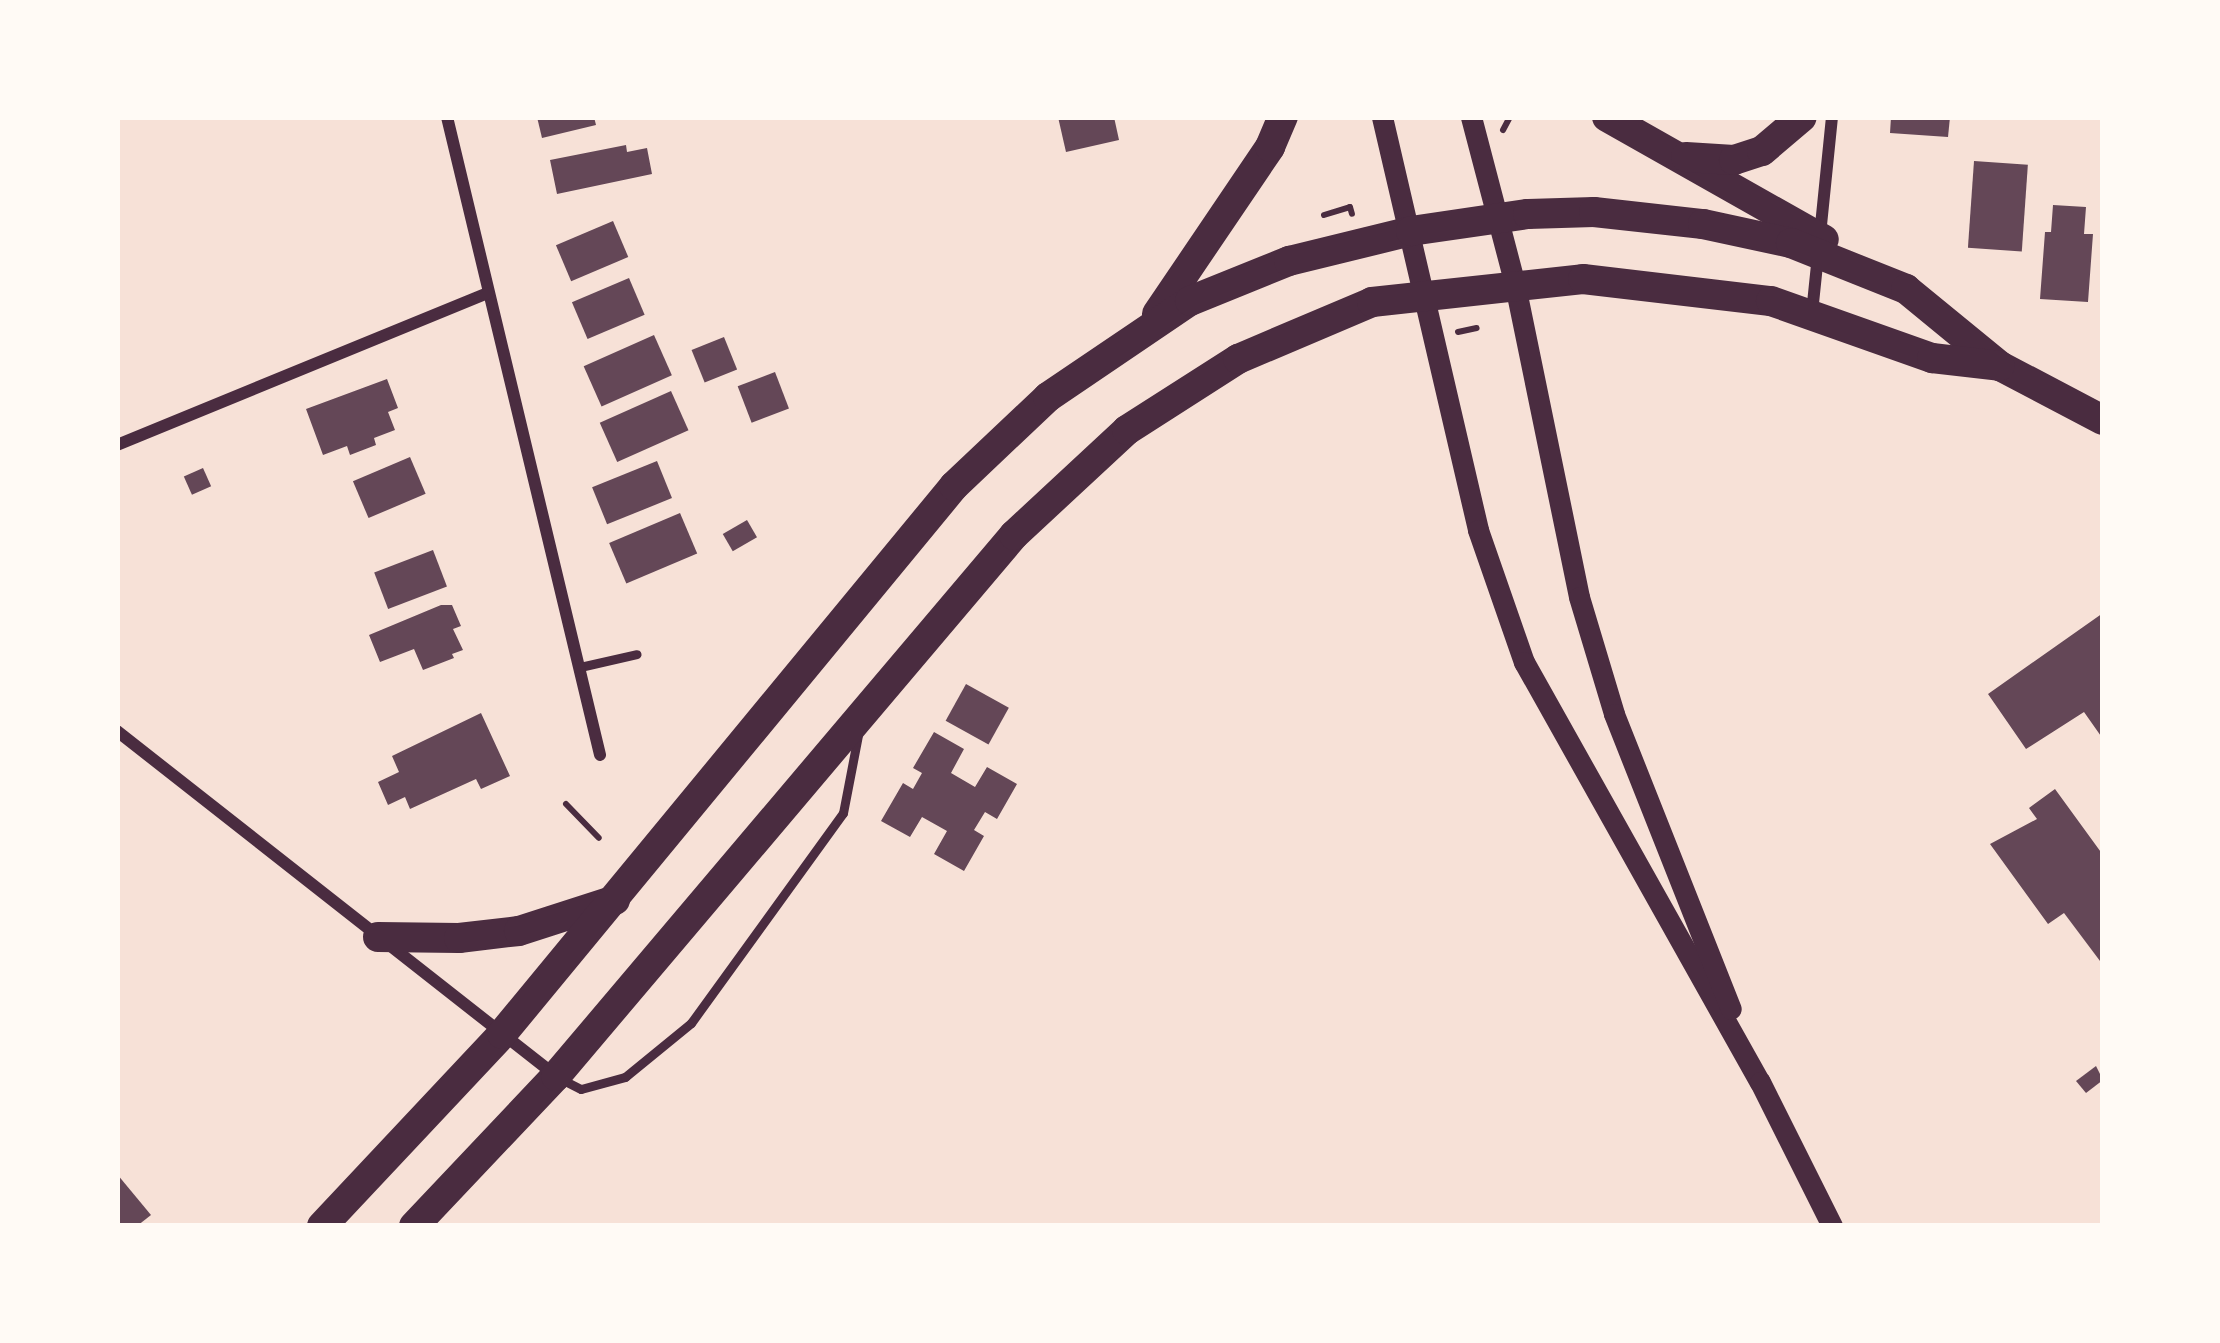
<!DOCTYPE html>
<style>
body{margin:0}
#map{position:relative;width:2220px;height:1343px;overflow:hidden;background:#f7e1d7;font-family:"Varela Round",sans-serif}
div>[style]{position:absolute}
.building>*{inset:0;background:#644757;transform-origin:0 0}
.path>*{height:6px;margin:-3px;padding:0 3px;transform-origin:3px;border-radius:3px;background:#4a2c40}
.service>*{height:9px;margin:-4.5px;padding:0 4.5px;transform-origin:4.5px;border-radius:4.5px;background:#4a2c40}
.minor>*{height:12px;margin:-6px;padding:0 6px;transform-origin:6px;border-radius:6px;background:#4a2c40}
.tertiary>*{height:21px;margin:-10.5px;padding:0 10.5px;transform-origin:10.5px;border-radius:10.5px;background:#4a2c40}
.primary>*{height:30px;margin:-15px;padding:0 15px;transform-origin:15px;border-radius:15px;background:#4a2c40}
span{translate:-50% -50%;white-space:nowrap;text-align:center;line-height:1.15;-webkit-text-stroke:9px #fffaf5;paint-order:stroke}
.frame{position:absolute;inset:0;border:120px solid #fffaf5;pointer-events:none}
</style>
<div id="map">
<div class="building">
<div style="clip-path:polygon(537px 117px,594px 117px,596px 125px,542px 138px)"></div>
<div style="clip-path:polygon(1058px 117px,1114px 117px,1119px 140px,1066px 152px)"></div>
<div style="clip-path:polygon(1891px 117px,1950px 117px,1948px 137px,1890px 133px)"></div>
<div style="clip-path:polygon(626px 145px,627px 152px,647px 148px,652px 174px,557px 194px,550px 160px)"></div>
<div style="left:1974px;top:161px;width:54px;height:87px;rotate:4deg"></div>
<div style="clip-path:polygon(2053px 205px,2086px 207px,2084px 234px,2093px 234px,2088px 302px,2040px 299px,2045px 232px,2051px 232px)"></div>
<div style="left:613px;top:221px;width:39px;height:62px;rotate:67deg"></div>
<div style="left:629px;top:278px;width:40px;height:62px;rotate:67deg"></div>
<div style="left:654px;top:335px;width:44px;height:77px;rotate:66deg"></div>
<div style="left:724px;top:337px;width:35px;height:35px;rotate:68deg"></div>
<div style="left:775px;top:372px;width:39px;height:40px;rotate:69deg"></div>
<div style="clip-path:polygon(387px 379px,398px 408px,388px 412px,395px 430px,374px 438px,376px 445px,350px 455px,347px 446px,323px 455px,306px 409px)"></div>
<div style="left:671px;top:391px;width:43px;height:78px;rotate:66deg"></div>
<div style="left:410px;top:457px;width:40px;height:62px;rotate:67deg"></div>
<div style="left:657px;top:461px;width:40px;height:70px;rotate:68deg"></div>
<div style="left:203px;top:468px;width:20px;height:21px;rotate:66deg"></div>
<div style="left:680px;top:513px;width:44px;height:77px;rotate:67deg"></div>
<div style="left:747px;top:520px;width:20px;height:28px;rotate:60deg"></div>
<div style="left:433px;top:550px;width:39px;height:63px;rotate:69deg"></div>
<div style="clip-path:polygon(441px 605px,452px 605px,461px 626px,453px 629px,463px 650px,452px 654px,454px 658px,423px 670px,414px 649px,380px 662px,369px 635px)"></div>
<div style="clip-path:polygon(2103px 613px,2103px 739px,2084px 712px,2026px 749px,1988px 694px)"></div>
<div style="left:966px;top:684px;width:49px;height:42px;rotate:29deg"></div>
<div style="clip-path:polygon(481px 713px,510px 776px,481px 789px,476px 779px,410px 809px,405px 797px,388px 805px,378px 782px,399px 772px,392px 756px)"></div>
<div style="clip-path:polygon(934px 732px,964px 749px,951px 773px,975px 787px,987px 767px,1017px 784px,997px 819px,985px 812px,974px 830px,984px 836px,964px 871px,934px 854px,947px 831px,922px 817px,910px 837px,881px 821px,903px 783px,913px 789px,922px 773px,913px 768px)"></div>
<div style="clip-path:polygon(2055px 789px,2103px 855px,2103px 965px,2064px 913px,2048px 924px,1990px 844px,2037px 819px,2029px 808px)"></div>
<div style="clip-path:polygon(2096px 1066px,2103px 1080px,2086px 1093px,2076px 1081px)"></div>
<div style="clip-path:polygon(117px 1174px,151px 1215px,137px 1226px,117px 1226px)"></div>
</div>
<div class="path">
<div style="left:1503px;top:130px;width:15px;rotate:-62deg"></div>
<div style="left:1324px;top:215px;width:27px;rotate:-17deg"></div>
<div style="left:1350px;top:207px;width:7px;rotate:74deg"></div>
<div style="left:1458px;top:332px;width:19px;rotate:-12deg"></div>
<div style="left:566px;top:804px;width:47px;rotate:45.9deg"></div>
</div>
<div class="service">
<div style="left:580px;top:667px;width:58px;rotate:-12.8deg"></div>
<div style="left:561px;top:1079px;width:22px;rotate:27deg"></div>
<div style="left:581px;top:1089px;width:46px;rotate:-15.3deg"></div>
<div style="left:625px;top:1077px;width:85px;rotate:-39.3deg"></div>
<div style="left:691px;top:1023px;width:259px;rotate:-54.1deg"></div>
<div style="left:843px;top:813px;width:79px;rotate:-79.1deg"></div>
</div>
<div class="minor">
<div style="left:447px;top:117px;width:656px;rotate:76.51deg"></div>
<div style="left:1820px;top:235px;width:119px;rotate:-84.2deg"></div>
<div style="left:1812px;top:313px;width:58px;rotate:-84.1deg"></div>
<div style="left:117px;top:445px;width:400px;rotate:-22.3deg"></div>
<div style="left:117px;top:731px;width:557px;rotate:38.15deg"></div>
</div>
<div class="tertiary">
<div style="left:1382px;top:117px;width:424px;rotate:76.9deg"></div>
<div style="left:1478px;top:530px;width:140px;rotate:70.8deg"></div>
<div style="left:1524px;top:662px;width:482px;rotate:60.7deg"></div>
<div style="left:1760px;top:1082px;width:161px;rotate:63.4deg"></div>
<div style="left:1471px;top:117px;width:174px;rotate:75.3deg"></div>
<div style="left:1515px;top:285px;width:318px;rotate:78.4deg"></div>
<div style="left:1579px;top:597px;width:122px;rotate:73.3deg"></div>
<div style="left:1614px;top:714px;width:317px;rotate:68.4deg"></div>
</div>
<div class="primary">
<div style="left:1607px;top:117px;width:249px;rotate:29.5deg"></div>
<div style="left:1686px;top:157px;width:48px;rotate:3.6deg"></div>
<div style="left:1734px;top:160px;width:29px;rotate:-18deg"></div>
<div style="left:1762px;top:151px;width:52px;rotate:-40.4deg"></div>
<div style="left:1157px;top:314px;width:202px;rotate:-55.9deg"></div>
<div style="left:1270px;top:147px;width:33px;rotate:-67deg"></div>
<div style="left:378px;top:937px;width:81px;rotate:0.7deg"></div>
<div style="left:459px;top:938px;width:60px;rotate:-6.7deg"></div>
<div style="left:519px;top:931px;width:101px;rotate:-17.9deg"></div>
<div style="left:322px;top:1226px;width:263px;rotate:-46.8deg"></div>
<div style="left:502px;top:1034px;width:710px;rotate:-50.48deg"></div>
<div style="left:954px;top:486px;width:129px;rotate:-43.4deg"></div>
<div style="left:1048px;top:397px;width:171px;rotate:-34.1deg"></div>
<div style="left:1190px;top:301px;width:107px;rotate:-22deg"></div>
<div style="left:1289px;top:261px;width:126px;rotate:-13.8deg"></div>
<div style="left:1411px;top:231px;width:118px;rotate:-8.3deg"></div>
<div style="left:1528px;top:214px;width:66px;rotate:-1.7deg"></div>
<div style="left:1594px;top:212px;width:110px;rotate:6.3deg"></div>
<div style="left:1703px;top:224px;width:90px;rotate:12.2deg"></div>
<div style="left:1791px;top:243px;width:124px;rotate:21.8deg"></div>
<div style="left:1906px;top:289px;width:122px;rotate:39.3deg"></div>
<div style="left:2000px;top:366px;width:116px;rotate:27.7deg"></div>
<div style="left:414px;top:1226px;width:207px;rotate:-46.6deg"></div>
<div style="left:556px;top:1076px;width:709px;rotate:-49.75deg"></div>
<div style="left:1014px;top:535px;width:154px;rotate:-42.9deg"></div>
<div style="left:1127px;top:430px;width:132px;rotate:-32.6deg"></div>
<div style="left:1238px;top:359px;width:146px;rotate:-23deg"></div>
<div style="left:1372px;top:302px;width:212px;rotate:-6.2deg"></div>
<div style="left:1583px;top:279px;width:189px;rotate:6.7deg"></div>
<div style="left:1771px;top:301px;width:171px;rotate:19.5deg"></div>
<div style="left:1932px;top:358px;width:68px;rotate:6.7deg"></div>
</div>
<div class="frame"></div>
</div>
